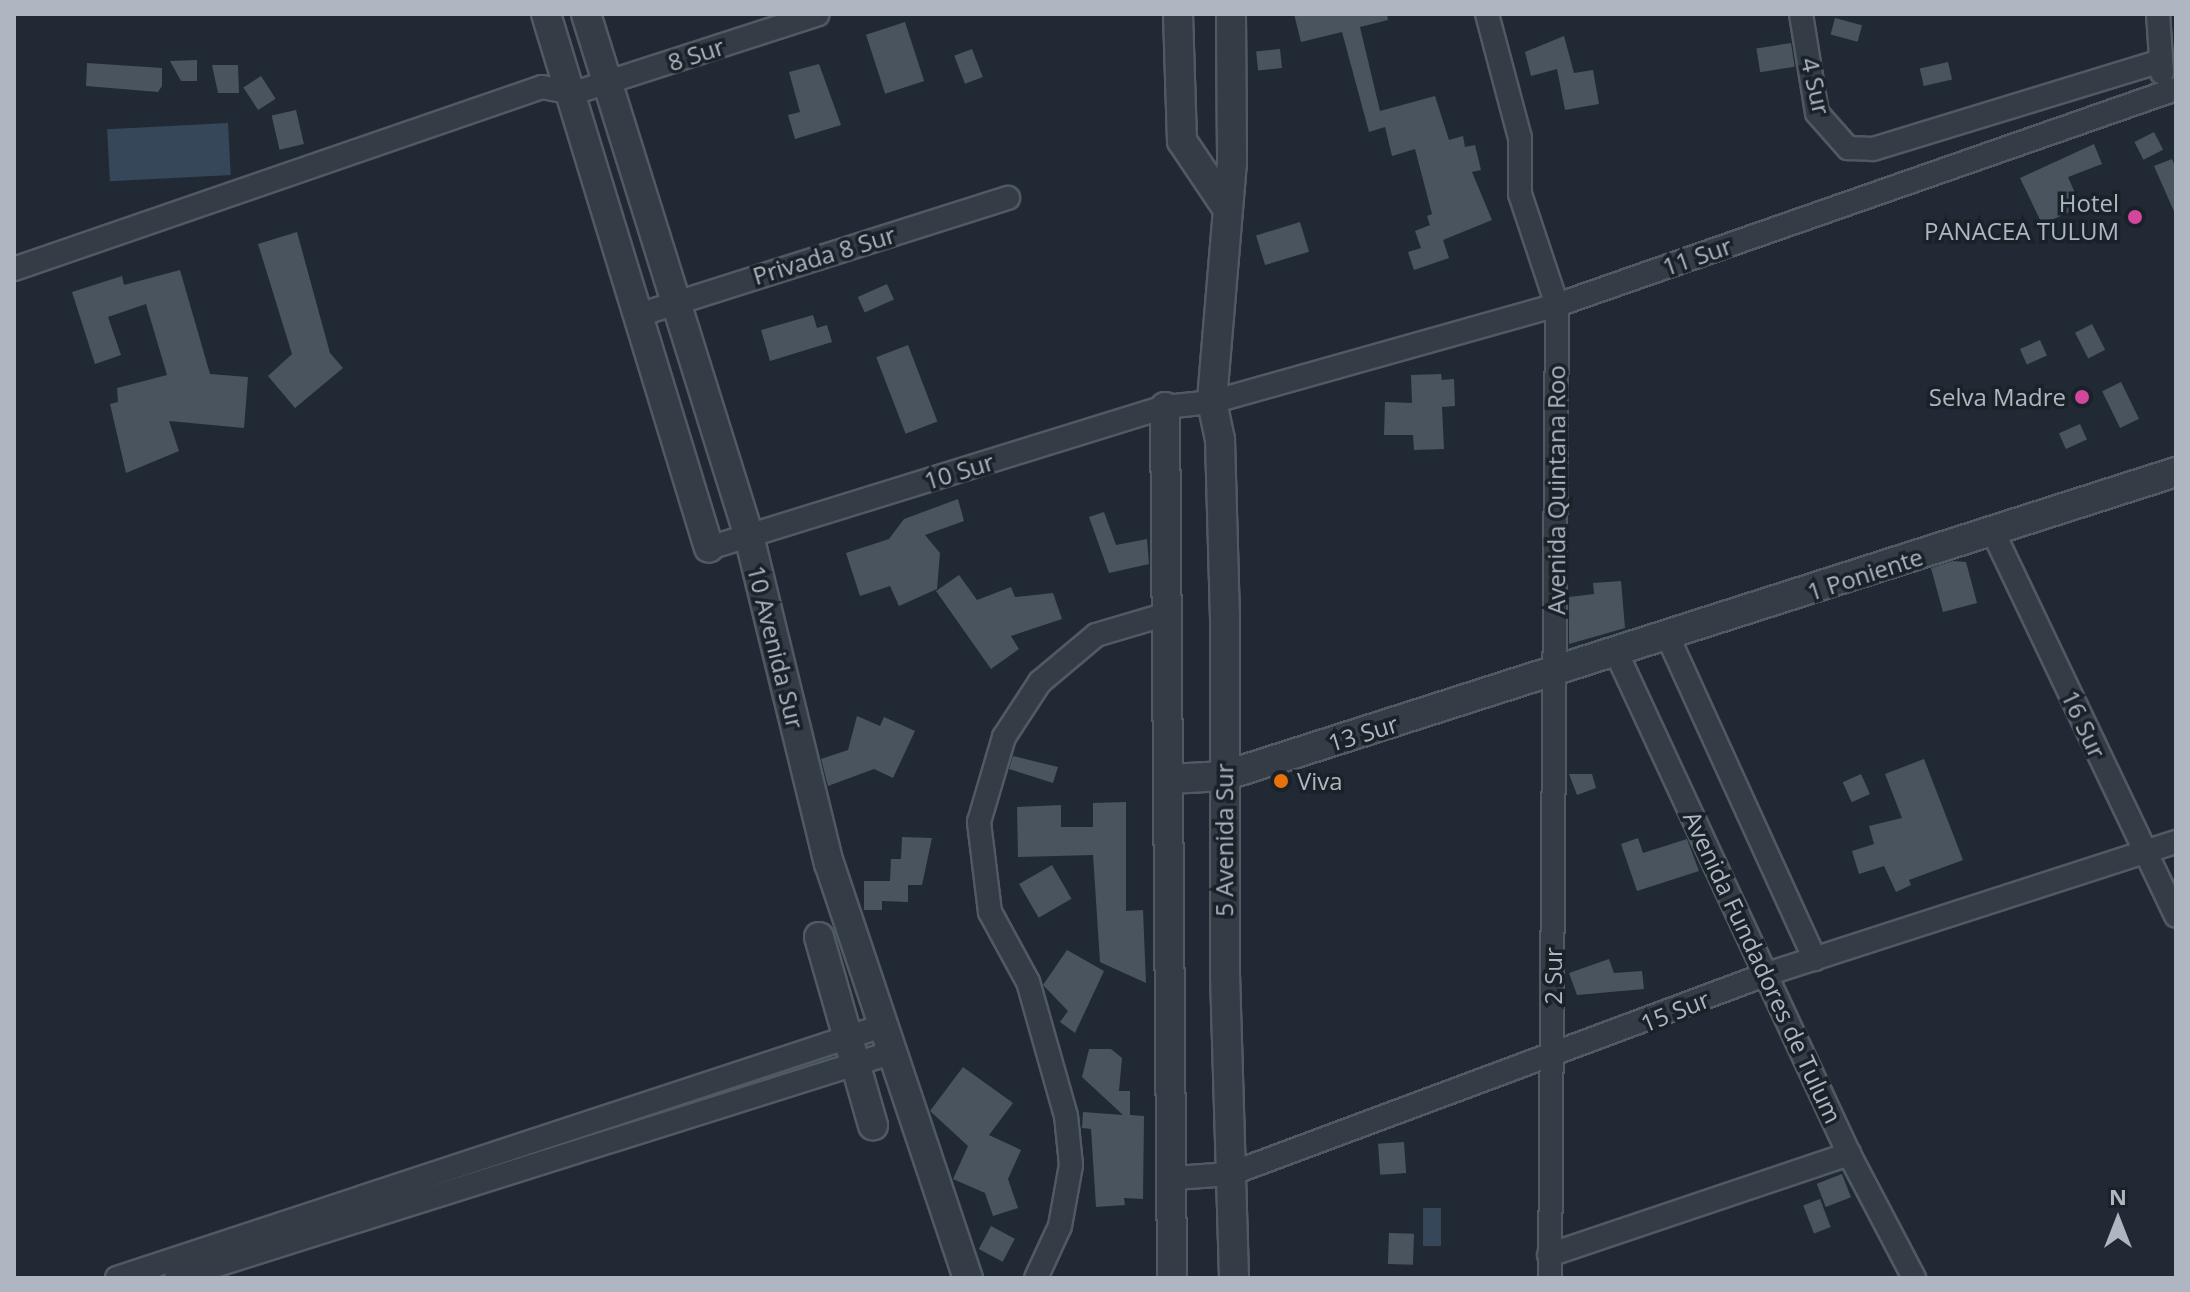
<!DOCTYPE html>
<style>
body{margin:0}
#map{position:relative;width:2190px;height:1292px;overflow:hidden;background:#212a34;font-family:"Open Sans",sans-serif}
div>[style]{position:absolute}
.water>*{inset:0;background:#36475a;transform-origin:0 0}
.building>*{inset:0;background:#49545f;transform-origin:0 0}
.roads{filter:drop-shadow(2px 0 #515a62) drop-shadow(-2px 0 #515a62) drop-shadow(0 2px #515a62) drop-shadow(0 -2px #515a62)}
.minor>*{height:22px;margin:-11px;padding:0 11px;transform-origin:11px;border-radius:11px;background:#343c45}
.tertiary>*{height:28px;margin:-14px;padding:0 14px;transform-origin:14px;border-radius:14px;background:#343c45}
.dots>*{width:22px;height:22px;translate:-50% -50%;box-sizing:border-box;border:4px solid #192129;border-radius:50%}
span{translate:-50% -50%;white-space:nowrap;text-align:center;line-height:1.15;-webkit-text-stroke:7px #192129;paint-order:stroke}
.street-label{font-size:24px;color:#aeb7c1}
.poi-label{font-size:24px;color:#aeb7c1}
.right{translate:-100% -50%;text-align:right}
.left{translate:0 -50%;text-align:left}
.frame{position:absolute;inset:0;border:16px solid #aeb7c1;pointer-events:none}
.north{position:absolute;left:2078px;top:1180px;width:80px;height:80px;-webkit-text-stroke:6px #192129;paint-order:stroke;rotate:0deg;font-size:22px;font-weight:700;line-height:32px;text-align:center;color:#aeb7c1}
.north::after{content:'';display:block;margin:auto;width:28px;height:36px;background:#aeb7c1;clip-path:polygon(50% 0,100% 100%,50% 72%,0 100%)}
</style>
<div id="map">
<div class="water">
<div style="left:228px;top:123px;width:52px;height:121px;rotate:87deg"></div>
<div style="left:1423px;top:1208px;width:18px;height:38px"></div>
</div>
<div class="building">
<div style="clip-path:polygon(1294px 14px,1387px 14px,1388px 20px,1360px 27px,1380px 111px,1435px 96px,1449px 140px,1463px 136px,1465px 147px,1475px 145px,1481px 170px,1472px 172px,1492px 220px,1443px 240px,1449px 258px,1414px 270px,1408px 252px,1421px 248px,1415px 231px,1430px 225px,1427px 216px,1432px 214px,1415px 149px,1392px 156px,1385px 127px,1369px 132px,1342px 32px,1301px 42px)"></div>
<div style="left:1835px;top:18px;width:28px;height:17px;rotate:15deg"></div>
<div style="left:905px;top:22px;width:62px;height:41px;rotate:72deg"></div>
<div style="clip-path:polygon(1564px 36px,1574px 73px,1593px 70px,1599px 104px,1565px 110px,1557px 69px,1531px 76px,1525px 52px)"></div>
<div style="left:1791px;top:43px;width:24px;height:35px;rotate:81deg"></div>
<div style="left:972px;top:49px;width:30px;height:19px;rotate:69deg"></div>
<div style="left:1280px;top:49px;width:19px;height:24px;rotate:84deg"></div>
<div style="clip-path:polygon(197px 60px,197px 81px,181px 81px,170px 61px)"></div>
<div style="left:1948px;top:62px;width:18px;height:29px;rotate:77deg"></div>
<div style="clip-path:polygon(87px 63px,162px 68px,162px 86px,158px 92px,86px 86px)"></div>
<div style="clip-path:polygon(819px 64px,841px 125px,795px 139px,788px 115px,800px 112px,789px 72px)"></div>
<div style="clip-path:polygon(212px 65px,238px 65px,239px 93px,218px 93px)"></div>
<div style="left:261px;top:76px;width:27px;height:21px;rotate:57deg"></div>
<div style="left:296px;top:110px;width:35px;height:25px;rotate:77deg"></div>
<div style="left:2154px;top:132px;width:20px;height:22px;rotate:63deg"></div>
<div style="clip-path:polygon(2094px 144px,2102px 164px,2068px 177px,2081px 207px,2042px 224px,2020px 178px)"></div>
<div style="clip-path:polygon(2172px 159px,2176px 169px,2176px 216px,2154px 166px)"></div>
<div style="left:1300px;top:222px;width:31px;height:46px;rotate:73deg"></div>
<div style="clip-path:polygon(297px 232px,330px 353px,343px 368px,295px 408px,268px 376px,292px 354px,258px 244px)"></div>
<div style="clip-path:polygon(180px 270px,210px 374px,248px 377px,244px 428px,169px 421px,179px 451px,126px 473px,110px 404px,118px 402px,117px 388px,167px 375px,146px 304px,108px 317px,121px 355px,95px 364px,72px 292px,122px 276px,124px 285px)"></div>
<div style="left:887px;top:284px;width:17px;height:32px;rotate:66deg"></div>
<div style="clip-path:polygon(813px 315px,817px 328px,827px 325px,832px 342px,770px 361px,761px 330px)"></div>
<div style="left:2092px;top:324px;width:29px;height:19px;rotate:63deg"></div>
<div style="left:2040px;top:340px;width:17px;height:22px;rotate:66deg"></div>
<div style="left:908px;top:345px;width:82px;height:34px;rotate:69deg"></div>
<div style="clip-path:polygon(1441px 374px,1442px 380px,1454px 379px,1455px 406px,1442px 407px,1444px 449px,1414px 450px,1413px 435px,1384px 435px,1385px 402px,1412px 403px,1411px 375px)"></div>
<div style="left:2121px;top:382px;width:41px;height:21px;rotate:64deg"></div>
<div style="left:2080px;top:424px;width:17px;height:23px;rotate:66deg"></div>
<div style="clip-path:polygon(958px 499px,964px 521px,925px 535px,940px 553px,937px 589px,899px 606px,890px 586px,860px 596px,846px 553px,889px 539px,904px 519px)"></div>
<div style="clip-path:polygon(1104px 512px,1116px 545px,1147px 539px,1149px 564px,1109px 573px,1089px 517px)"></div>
<div style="clip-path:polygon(1953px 561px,1966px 562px,1977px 603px,1943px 612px,1931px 568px)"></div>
<div style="clip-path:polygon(959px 575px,977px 600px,1011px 587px,1015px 597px,1053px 593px,1062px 619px,1011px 636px,1019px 649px,991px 669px,936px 591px)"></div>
<div style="clip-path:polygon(1621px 581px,1625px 628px,1569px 644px,1569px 597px,1594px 594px,1593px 583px)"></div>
<div style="clip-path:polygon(857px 716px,880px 726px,884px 717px,915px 731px,893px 778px,874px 769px,828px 786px,821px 759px,848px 750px)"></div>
<div style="clip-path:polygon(1013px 756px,1058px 767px,1053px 783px,1009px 769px)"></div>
<div style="clip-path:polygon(1924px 759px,1963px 860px,1909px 880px,1911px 885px,1896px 892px,1884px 866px,1859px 874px,1852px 851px,1874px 844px,1869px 826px,1902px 818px,1885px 774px)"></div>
<div style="clip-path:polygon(1569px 774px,1592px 774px,1596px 788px,1577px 795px)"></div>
<div style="left:1861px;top:774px;width:22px;height:20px;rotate:66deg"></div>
<div style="clip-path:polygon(1126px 802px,1126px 911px,1143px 910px,1146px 983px,1100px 962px,1093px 855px,1018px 857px,1017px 807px,1061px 805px,1061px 827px,1093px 827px,1093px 803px)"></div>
<div style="clip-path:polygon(902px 837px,932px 838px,922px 885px,908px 885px,908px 902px,882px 901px,882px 910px,864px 910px,864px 881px,890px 881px,891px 859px,901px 859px)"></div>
<div style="clip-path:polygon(1638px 838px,1643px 853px,1687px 839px,1699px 871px,1637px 891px,1621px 844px)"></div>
<div style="left:1052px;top:865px;width:39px;height:38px;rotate:60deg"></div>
<div style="clip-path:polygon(1067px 950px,1104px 971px,1075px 1033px,1060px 1022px,1068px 1011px,1043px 985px)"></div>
<div style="clip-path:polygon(1609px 959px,1614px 973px,1642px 971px,1644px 989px,1577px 995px,1569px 973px)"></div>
<div style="clip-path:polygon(1089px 1049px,1111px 1049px,1122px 1058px,1119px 1091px,1130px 1091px,1130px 1115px,1144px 1116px,1143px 1199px,1124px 1198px,1125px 1205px,1096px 1207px,1091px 1129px,1082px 1128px,1083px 1112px,1123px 1115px,1082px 1077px)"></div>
<div style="clip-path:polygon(963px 1067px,1013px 1103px,989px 1135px,1021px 1150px,1008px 1179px,1018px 1208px,993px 1216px,985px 1193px,953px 1179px,968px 1146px,930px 1111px)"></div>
<div style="left:1404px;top:1142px;width:31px;height:26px;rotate:86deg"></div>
<div style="left:1842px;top:1174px;width:25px;height:27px;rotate:69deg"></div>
<div style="left:1820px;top:1199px;width:30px;height:18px;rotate:69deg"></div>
<div style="left:991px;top:1226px;width:27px;height:26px;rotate:28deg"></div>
<div style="left:1389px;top:1233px;width:25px;height:31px;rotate:2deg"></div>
</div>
<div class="roads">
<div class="minor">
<div style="left:1487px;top:14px;width:128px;rotate:75.1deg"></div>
<div style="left:1520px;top:138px;width:56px;rotate:90deg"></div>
<div style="left:1520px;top:194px;width:117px;rotate:71.6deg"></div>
<div style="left:1557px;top:305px;width:973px;rotate:90.41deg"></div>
<div style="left:1801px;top:14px;width:100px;rotate:80.8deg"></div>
<div style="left:1817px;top:113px;width:47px;rotate:48.5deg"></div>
<div style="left:1848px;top:148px;width:25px;rotate:2deg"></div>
<div style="left:1873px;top:149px;width:297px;rotate:-17deg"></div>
<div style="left:2158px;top:14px;width:59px;rotate:86.1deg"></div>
<div style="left:14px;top:269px;width:558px;rotate:-19.02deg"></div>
<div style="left:542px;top:87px;width:33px;rotate:11deg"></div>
<div style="left:574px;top:93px;width:256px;rotate:-17.9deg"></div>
<div style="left:642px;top:314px;width:384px;rotate:-17.6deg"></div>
<div style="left:1993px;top:532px;width:425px;rotate:64.5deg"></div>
<div style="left:709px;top:548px;width:477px;rotate:-17.2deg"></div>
<div style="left:1165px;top:407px;width:47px;rotate:-6.1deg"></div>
<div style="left:1212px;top:402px;width:358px;rotate:-15.7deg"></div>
<div style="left:1557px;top:305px;width:656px;rotate:-19.24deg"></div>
<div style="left:1668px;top:637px;width:354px;rotate:65.5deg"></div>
<div style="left:1617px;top:654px;width:551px;rotate:65.11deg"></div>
<div style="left:1849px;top:1154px;width:140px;rotate:62.3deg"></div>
<div style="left:1175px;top:1178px;width:55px;rotate:-4.2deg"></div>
<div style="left:1230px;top:1174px;width:576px;rotate:-20.42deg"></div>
<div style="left:1770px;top:973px;width:427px;rotate:-17.9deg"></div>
<div style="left:1549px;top:1255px;width:317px;rotate:-18.6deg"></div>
<div style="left:117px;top:1278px;width:805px;rotate:-18.23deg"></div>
<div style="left:176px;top:1278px;width:749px;rotate:-17.49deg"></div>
<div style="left:1036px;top:1278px;width:57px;rotate:-65.2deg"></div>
<div style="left:1060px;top:1226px;width:62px;rotate:-79.8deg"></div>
<div style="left:1071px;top:1165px;width:49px;rotate:-95.8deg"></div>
<div style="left:1066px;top:1116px;width:139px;rotate:-105.8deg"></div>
<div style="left:1028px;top:982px;width:80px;rotate:-118.5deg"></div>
<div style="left:990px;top:912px;width:91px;rotate:-97deg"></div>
<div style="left:979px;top:822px;width:89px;rotate:-73.6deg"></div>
<div style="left:1004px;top:737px;width:66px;rotate:-56.8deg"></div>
<div style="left:1040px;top:682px;width:73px;rotate:-40deg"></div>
<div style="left:1096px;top:635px;width:74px;rotate:-16.5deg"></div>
</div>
<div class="tertiary">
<div style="left:546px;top:14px;width:558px;rotate:73.03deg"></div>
<div style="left:586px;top:14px;width:547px;rotate:72.66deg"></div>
<div style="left:749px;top:536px;width:337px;rotate:76.3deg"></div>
<div style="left:829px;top:863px;width:438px;rotate:71.5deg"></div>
<div style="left:1178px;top:14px;width:127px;rotate:88.2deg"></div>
<div style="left:1182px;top:141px;width:77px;rotate:56.1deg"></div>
<div style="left:1231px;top:14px;width:148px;rotate:89.6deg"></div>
<div style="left:1232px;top:162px;width:241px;rotate:94.8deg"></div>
<div style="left:1212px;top:402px;width:39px;rotate:78deg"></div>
<div style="left:1220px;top:440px;width:176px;rotate:88.4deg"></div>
<div style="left:1225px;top:616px;width:358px;rotate:90deg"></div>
<div style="left:1225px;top:974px;width:304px;rotate:88.3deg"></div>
<div style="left:1165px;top:407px;width:871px;rotate:89.54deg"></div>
<div style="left:1170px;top:779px;width:54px;rotate:-3.2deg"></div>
<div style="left:1224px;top:776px;width:999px;rotate:-17.71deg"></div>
<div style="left:819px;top:937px;width:196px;rotate:74deg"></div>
</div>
</div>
<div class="dots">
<div style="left:2135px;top:217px;background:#d1479c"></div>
<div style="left:2082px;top:397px;background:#d1479c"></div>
<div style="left:1281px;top:781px;background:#e8710a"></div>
</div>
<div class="street-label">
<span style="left:696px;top:54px;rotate:-18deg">8 Sur</span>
<span style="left:1816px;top:86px;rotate:77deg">4 Sur</span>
<span style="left:824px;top:255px;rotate:-17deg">Privada 8 Sur</span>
<span style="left:1697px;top:256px;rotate:-19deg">11 Sur</span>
<span style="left:959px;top:471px;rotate:-17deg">10 Sur</span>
<span style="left:1556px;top:490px;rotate:-90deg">Avenida Quintana Roo</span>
<span style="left:1865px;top:574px;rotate:-18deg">1 Poniente</span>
<span style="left:776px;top:647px;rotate:76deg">10 Avenida Sur</span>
<span style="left:2084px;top:724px;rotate:65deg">16 Sur</span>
<span style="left:1363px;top:733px;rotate:-17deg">13 Sur</span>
<span style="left:1224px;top:840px;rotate:-90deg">5 Avenida Sur</span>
<span style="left:1763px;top:967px;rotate:65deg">Avenida Fundadores de Tulum</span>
<span style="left:1553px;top:976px;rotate:-90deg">2 Sur</span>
<span style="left:1675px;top:1011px;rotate:-22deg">15 Sur</span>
</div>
<div class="poi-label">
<span class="right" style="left:2119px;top:217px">Hotel<br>PANACEA TULUM</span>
<span class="right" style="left:2066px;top:397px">Selva Madre</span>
<span class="left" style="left:1297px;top:781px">Viva</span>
</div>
<div class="frame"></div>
<div class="north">N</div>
</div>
